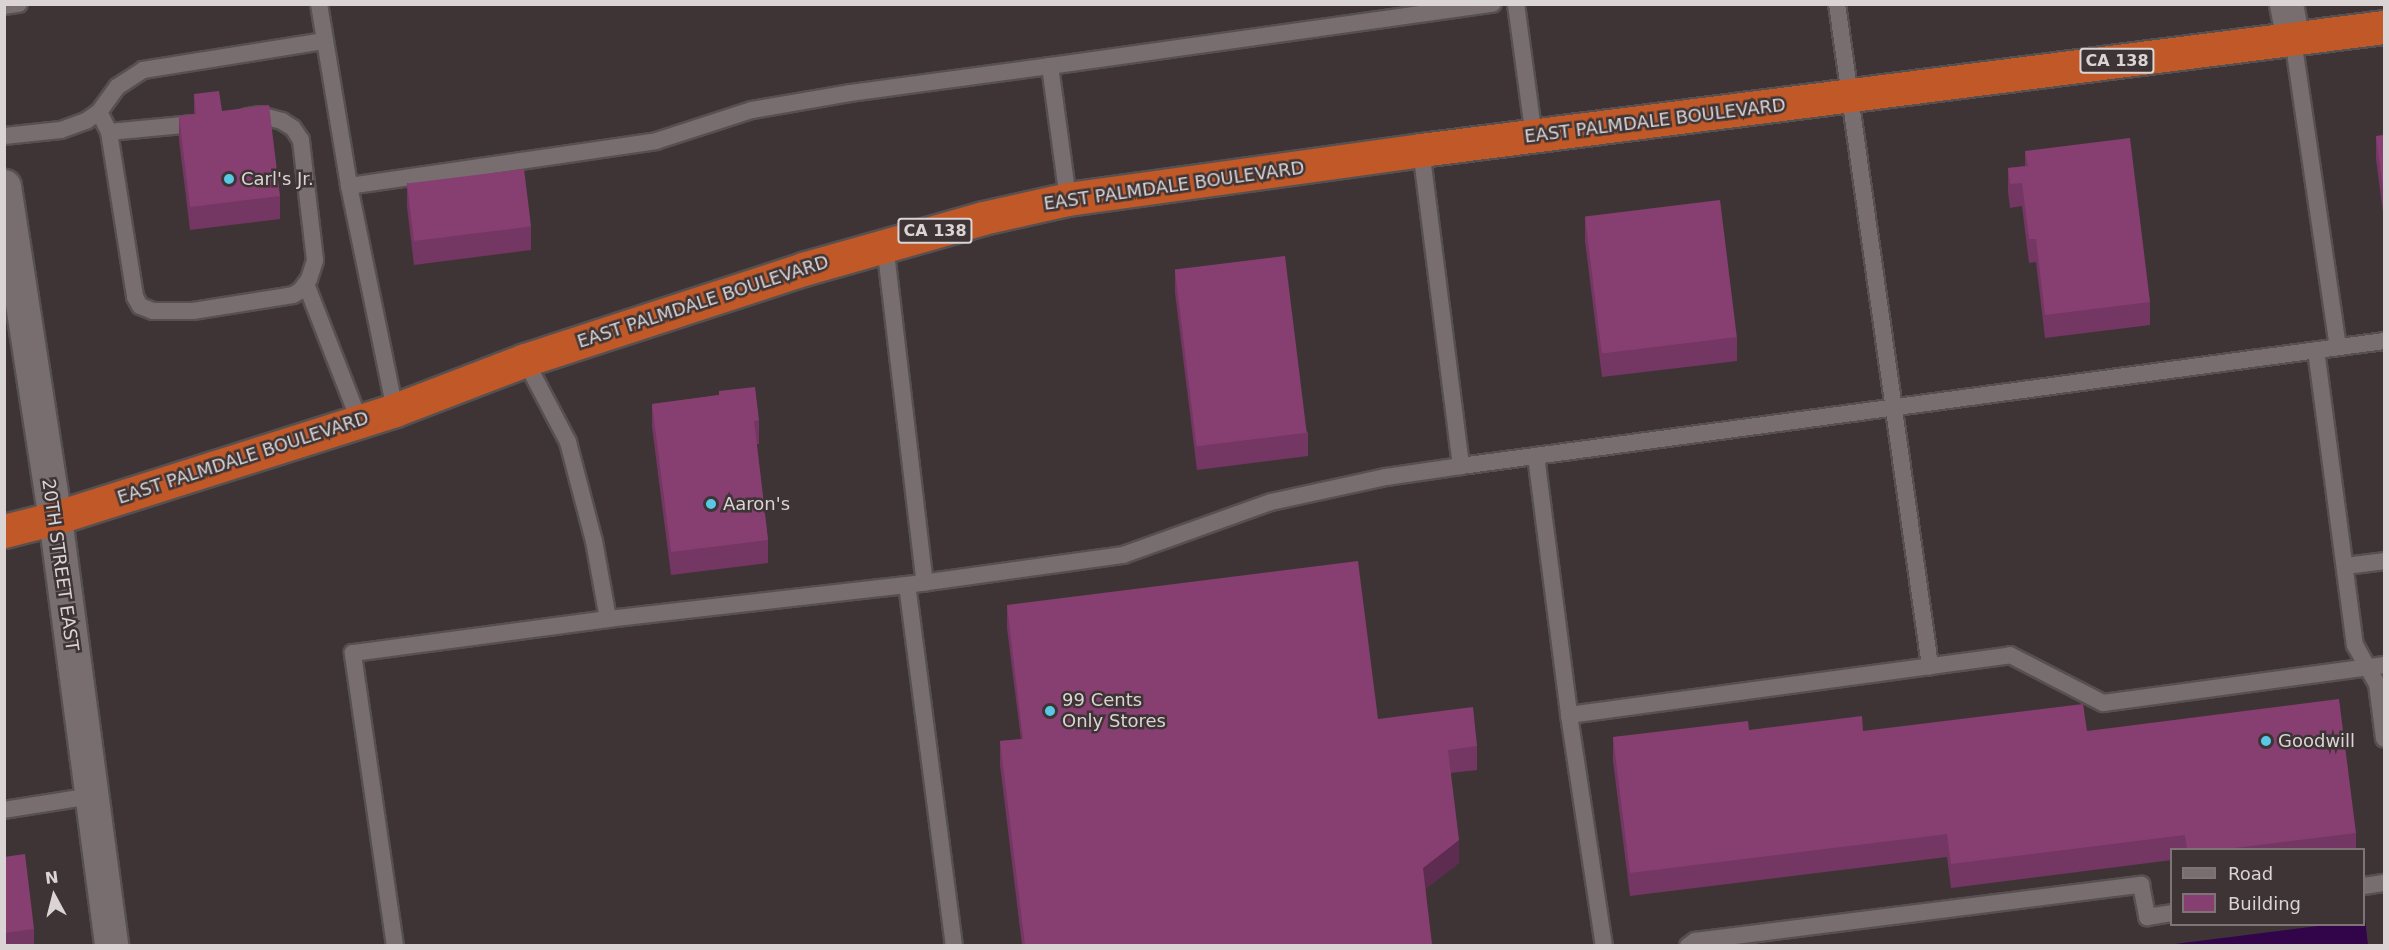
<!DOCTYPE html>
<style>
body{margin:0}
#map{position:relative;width:2389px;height:950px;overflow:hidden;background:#3e3435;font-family:"DejaVu Sans",sans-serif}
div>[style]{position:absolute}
.water>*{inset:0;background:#32044a}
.roads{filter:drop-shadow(2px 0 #575050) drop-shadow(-2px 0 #575050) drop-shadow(0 2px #575050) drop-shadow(0 -2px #575050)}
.service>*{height:16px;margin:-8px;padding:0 8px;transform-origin:8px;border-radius:8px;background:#786e6f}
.minor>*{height:33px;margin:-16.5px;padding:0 16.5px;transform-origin:16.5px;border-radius:16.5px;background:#786e6f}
.tertiary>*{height:33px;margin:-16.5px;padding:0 16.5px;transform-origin:16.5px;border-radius:16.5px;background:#786e6f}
.trunk>*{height:33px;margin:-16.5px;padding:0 16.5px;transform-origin:16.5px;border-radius:16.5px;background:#c05828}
.wall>*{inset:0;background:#743662}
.shaded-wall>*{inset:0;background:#5e2c50}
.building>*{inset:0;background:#873f72;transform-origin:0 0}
.dots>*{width:16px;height:16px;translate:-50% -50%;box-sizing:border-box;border:3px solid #3e3435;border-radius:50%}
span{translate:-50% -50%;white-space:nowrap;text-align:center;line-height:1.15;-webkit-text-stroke:5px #3e3435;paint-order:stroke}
.shield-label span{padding:2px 4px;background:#3e3435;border:2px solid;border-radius:4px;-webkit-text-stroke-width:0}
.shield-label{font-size:16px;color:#dad4d4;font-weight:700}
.street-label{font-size:18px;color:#dad4d4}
.poi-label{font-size:18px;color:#dad4d4}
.left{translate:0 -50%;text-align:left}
.frame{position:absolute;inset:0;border:6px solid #dad4d4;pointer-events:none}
.legend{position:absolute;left:2170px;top:848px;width:195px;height:78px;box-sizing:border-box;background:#3e3435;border:2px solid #7c7475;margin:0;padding:8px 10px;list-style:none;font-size:18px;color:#dad4d4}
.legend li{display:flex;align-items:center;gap:12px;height:30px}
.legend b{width:30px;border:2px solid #7c7475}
.north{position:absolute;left:24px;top:866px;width:60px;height:60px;-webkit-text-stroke:4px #3e3435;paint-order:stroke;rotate:353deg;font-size:16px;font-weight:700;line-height:24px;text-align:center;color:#dad4d4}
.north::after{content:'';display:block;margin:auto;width:21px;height:27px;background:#dad4d4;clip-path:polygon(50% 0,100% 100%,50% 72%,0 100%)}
</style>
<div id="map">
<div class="water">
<div style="clip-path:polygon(2365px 919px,2368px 945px,2167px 945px,2326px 925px,2364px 924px)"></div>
</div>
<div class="roads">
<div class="service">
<div style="left:319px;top:4px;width:184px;rotate:80.6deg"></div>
<div style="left:1516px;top:4px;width:134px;rotate:82.3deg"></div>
<div style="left:1837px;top:4px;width:669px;rotate:82deg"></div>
<div style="left:4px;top:6px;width:15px;rotate:-8deg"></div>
<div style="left:2293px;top:39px;width:311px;rotate:81.7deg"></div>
<div style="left:99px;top:112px;width:22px;rotate:63deg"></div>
<div style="left:109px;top:132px;width:167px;rotate:81deg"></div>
<div style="left:135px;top:297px;width:10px;rotate:61deg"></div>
<div style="left:140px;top:306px;width:14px;rotate:21deg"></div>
<div style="left:153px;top:311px;width:40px"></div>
<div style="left:193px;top:311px;width:101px;rotate:-9.1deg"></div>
<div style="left:293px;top:295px;width:8px;rotate:-30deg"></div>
<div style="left:300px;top:291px;width:15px;rotate:-53deg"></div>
<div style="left:309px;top:279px;width:20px;rotate:-72deg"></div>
<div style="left:315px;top:260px;width:121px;rotate:-96.7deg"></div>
<div style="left:301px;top:140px;width:14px;rotate:-124deg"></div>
<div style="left:293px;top:128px;width:13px;rotate:-148deg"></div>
<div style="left:282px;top:121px;width:23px;rotate:-165deg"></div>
<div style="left:260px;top:115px;width:13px;rotate:171deg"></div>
<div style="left:109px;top:132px;width:85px;rotate:-5.4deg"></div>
<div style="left:4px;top:136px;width:57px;rotate:-6deg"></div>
<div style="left:61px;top:130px;width:27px;rotate:-20deg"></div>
<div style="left:86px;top:121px;width:16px;rotate:-35deg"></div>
<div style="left:99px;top:112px;width:31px;rotate:-54deg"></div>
<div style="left:117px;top:87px;width:31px;rotate:-33deg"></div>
<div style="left:143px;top:70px;width:184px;rotate:-9.1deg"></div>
<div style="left:1068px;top:199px;width:134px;rotate:-97.7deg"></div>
<div style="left:1050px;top:66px;width:447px;rotate:-8deg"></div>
<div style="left:885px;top:245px;width:340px;rotate:83.3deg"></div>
<div style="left:306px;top:284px;width:146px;rotate:68.7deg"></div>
<div style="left:2316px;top:350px;width:298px;rotate:82.5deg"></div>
<div style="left:2355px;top:645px;width:45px;rotate:60.6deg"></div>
<div style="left:2377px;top:684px;width:55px;rotate:82.7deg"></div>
<div style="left:525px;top:360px;width:93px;rotate:62.3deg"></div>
<div style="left:568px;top:442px;width:102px;rotate:75.3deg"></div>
<div style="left:594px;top:541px;width:79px;rotate:79.8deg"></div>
<div style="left:608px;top:619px;width:301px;rotate:-6.5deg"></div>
<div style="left:395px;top:410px;width:229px;rotate:-101.6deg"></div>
<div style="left:349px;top:186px;width:310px;rotate:-8.3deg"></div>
<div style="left:656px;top:141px;width:101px;rotate:-17.9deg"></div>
<div style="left:752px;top:110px;width:99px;rotate:-9.8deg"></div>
<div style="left:850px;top:93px;width:202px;rotate:-7.7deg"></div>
<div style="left:1536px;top:456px;width:261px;rotate:82.7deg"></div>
<div style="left:1569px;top:715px;width:445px;rotate:-7.7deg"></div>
<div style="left:2010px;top:655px;width:105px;rotate:27.3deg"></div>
<div style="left:2103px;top:703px;width:284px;rotate:-7.7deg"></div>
<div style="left:1461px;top:466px;width:931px;rotate:-7.71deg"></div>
<div style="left:2345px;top:566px;width:39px;rotate:-7deg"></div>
<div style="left:1569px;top:715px;width:234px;rotate:81.4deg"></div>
<div style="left:4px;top:810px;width:88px;rotate:-9.1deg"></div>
<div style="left:2364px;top:886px;width:20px;rotate:-9deg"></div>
<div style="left:395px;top:946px;width:296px;rotate:-98.2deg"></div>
<div style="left:353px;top:653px;width:257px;rotate:-7.6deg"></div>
<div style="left:954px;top:946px;width:364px;rotate:-97.4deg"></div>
<div style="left:907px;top:585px;width:218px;rotate:-7.9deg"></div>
<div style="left:1123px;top:555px;width:157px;rotate:-19.7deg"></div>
<div style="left:1271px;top:502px;width:118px;rotate:-12.3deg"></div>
<div style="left:1386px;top:477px;width:76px;rotate:-8.3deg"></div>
<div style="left:1461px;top:466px;width:319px;rotate:-97.2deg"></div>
<div style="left:1688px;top:946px;width:9px;rotate:-36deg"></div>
<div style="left:1695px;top:941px;width:450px;rotate:-7.2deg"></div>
<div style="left:2141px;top:885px;width:33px;rotate:79deg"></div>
<div style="left:2147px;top:917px;width:25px;rotate:-9deg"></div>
</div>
<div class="minor">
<div style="left:2286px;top:4px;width:36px;rotate:79deg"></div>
</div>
<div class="tertiary">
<div style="left:4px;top:186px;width:336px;rotate:81.3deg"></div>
<div style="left:55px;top:518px;width:432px;rotate:82.5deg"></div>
</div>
<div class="trunk">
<div style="left:4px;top:531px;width:53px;rotate:-14.3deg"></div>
<div style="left:55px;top:518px;width:357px;rotate:-17.6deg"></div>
<div style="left:395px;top:410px;width:139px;rotate:-21deg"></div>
<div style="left:525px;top:360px;width:293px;rotate:-18.1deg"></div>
<div style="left:803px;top:269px;width:187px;rotate:-15.8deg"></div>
<div style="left:983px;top:218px;width:87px;rotate:-12.6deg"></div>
<div style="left:1068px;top:199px;width:356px;rotate:-7.9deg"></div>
<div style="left:1421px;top:150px;width:971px;rotate:-7.28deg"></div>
</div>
</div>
<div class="wall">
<div style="clip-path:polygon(194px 94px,222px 111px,280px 196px,280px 219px,190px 230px,179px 140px,179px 116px,194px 115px)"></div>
<div style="clip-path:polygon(2385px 135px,2385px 228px,2376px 159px,2376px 136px)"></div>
<div style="clip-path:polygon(2025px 151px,2150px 302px,2150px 325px,2045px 338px,2036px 262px,2029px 263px,2022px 206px,2010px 208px,2008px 192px,2008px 168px,2025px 166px)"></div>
<div style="clip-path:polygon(407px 183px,531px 227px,531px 250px,414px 265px,407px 207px)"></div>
<div style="clip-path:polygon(1585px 218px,1737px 337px,1737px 361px,1602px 377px,1585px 241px)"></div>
<div style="clip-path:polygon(1175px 270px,1308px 433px,1308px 456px,1197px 470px,1175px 293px)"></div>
<div style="clip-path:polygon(719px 391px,759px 420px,759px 444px,757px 444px,768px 540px,768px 563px,671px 575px,652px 427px,652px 404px,719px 395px)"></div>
<div style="clip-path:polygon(1007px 605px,1378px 719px,1477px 746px,1477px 770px,1450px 773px,1459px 863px,1425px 889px,1432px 945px,1022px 945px,1000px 765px,1000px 741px,1021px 739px,1007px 628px)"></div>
<div style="clip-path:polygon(1749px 730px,1863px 731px,2087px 731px,2356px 833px,2356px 849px,2172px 849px,2172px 860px,1951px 888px,1947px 857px,1630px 896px,1613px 761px,1613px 737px)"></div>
<div style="clip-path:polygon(4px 857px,34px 929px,34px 945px,4px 945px)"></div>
</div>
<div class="shaded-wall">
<div style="clip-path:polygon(1459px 840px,1459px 863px,1423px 891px,1423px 868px)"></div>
</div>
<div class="building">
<div style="clip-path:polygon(219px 91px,222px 111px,269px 105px,280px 196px,190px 207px,179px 116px,196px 114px,194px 94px)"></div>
<div style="clip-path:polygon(2385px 135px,2385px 205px,2376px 136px)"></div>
<div style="clip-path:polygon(2130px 138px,2150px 302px,2045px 315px,2036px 239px,2029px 239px,2022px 183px,2010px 184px,2008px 168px,2028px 166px,2025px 151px)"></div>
<div style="left:524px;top:169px;width:58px;height:118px;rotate:83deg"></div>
<div style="left:1720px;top:200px;width:138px;height:136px;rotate:83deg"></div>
<div style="left:1285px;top:256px;width:178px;height:111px;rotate:83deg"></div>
<div style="clip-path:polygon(755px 387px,759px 420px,754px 421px,768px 540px,671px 552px,652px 404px,719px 395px,719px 391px)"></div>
<div style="clip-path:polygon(1358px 561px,1378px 719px,1473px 707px,1477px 746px,1448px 750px,1459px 840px,1423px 868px,1432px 945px,1025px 945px,1000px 741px,1023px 739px,1007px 605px)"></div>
<div style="clip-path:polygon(2339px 699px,2356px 833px,2226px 849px,2187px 849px,2185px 835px,1951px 864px,1947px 834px,1630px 873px,1613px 737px,1748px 721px,1749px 730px,1862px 716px,1863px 731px,2083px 704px,2087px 731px)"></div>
<div style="clip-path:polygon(25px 854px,34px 929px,4px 933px,4px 857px)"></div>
</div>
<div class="dots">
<div style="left:229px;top:179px;background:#59c8e5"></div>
<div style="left:711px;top:504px;background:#59c8e5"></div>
<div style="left:1050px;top:711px;background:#59c8e5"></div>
<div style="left:2266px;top:741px;background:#59c8e5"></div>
</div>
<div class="shield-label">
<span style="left:2117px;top:61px">CA 138</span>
<span style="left:935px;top:231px">CA 138</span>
</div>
<div class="street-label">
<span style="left:1655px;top:121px;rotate:-7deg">EAST PALMDALE BOULEVARD</span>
<span style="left:1174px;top:186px;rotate:-8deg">EAST PALMDALE BOULEVARD</span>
<span style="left:703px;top:302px;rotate:-18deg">EAST PALMDALE BOULEVARD</span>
<span style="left:243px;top:458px;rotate:-18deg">EAST PALMDALE BOULEVARD</span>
<span style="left:60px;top:565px;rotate:82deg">20TH STREET EAST</span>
</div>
<div class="poi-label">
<span class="left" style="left:241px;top:179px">Carl's Jr.</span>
<span class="left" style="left:723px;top:504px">Aaron's</span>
<span class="left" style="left:1062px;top:711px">99 Cents<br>Only Stores</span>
<span class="left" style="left:2278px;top:741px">Goodwill</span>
</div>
<div class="frame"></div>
<ul class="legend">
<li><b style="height:8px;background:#786e6f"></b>Road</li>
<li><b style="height:16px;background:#873f72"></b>Building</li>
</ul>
<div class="north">N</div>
</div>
